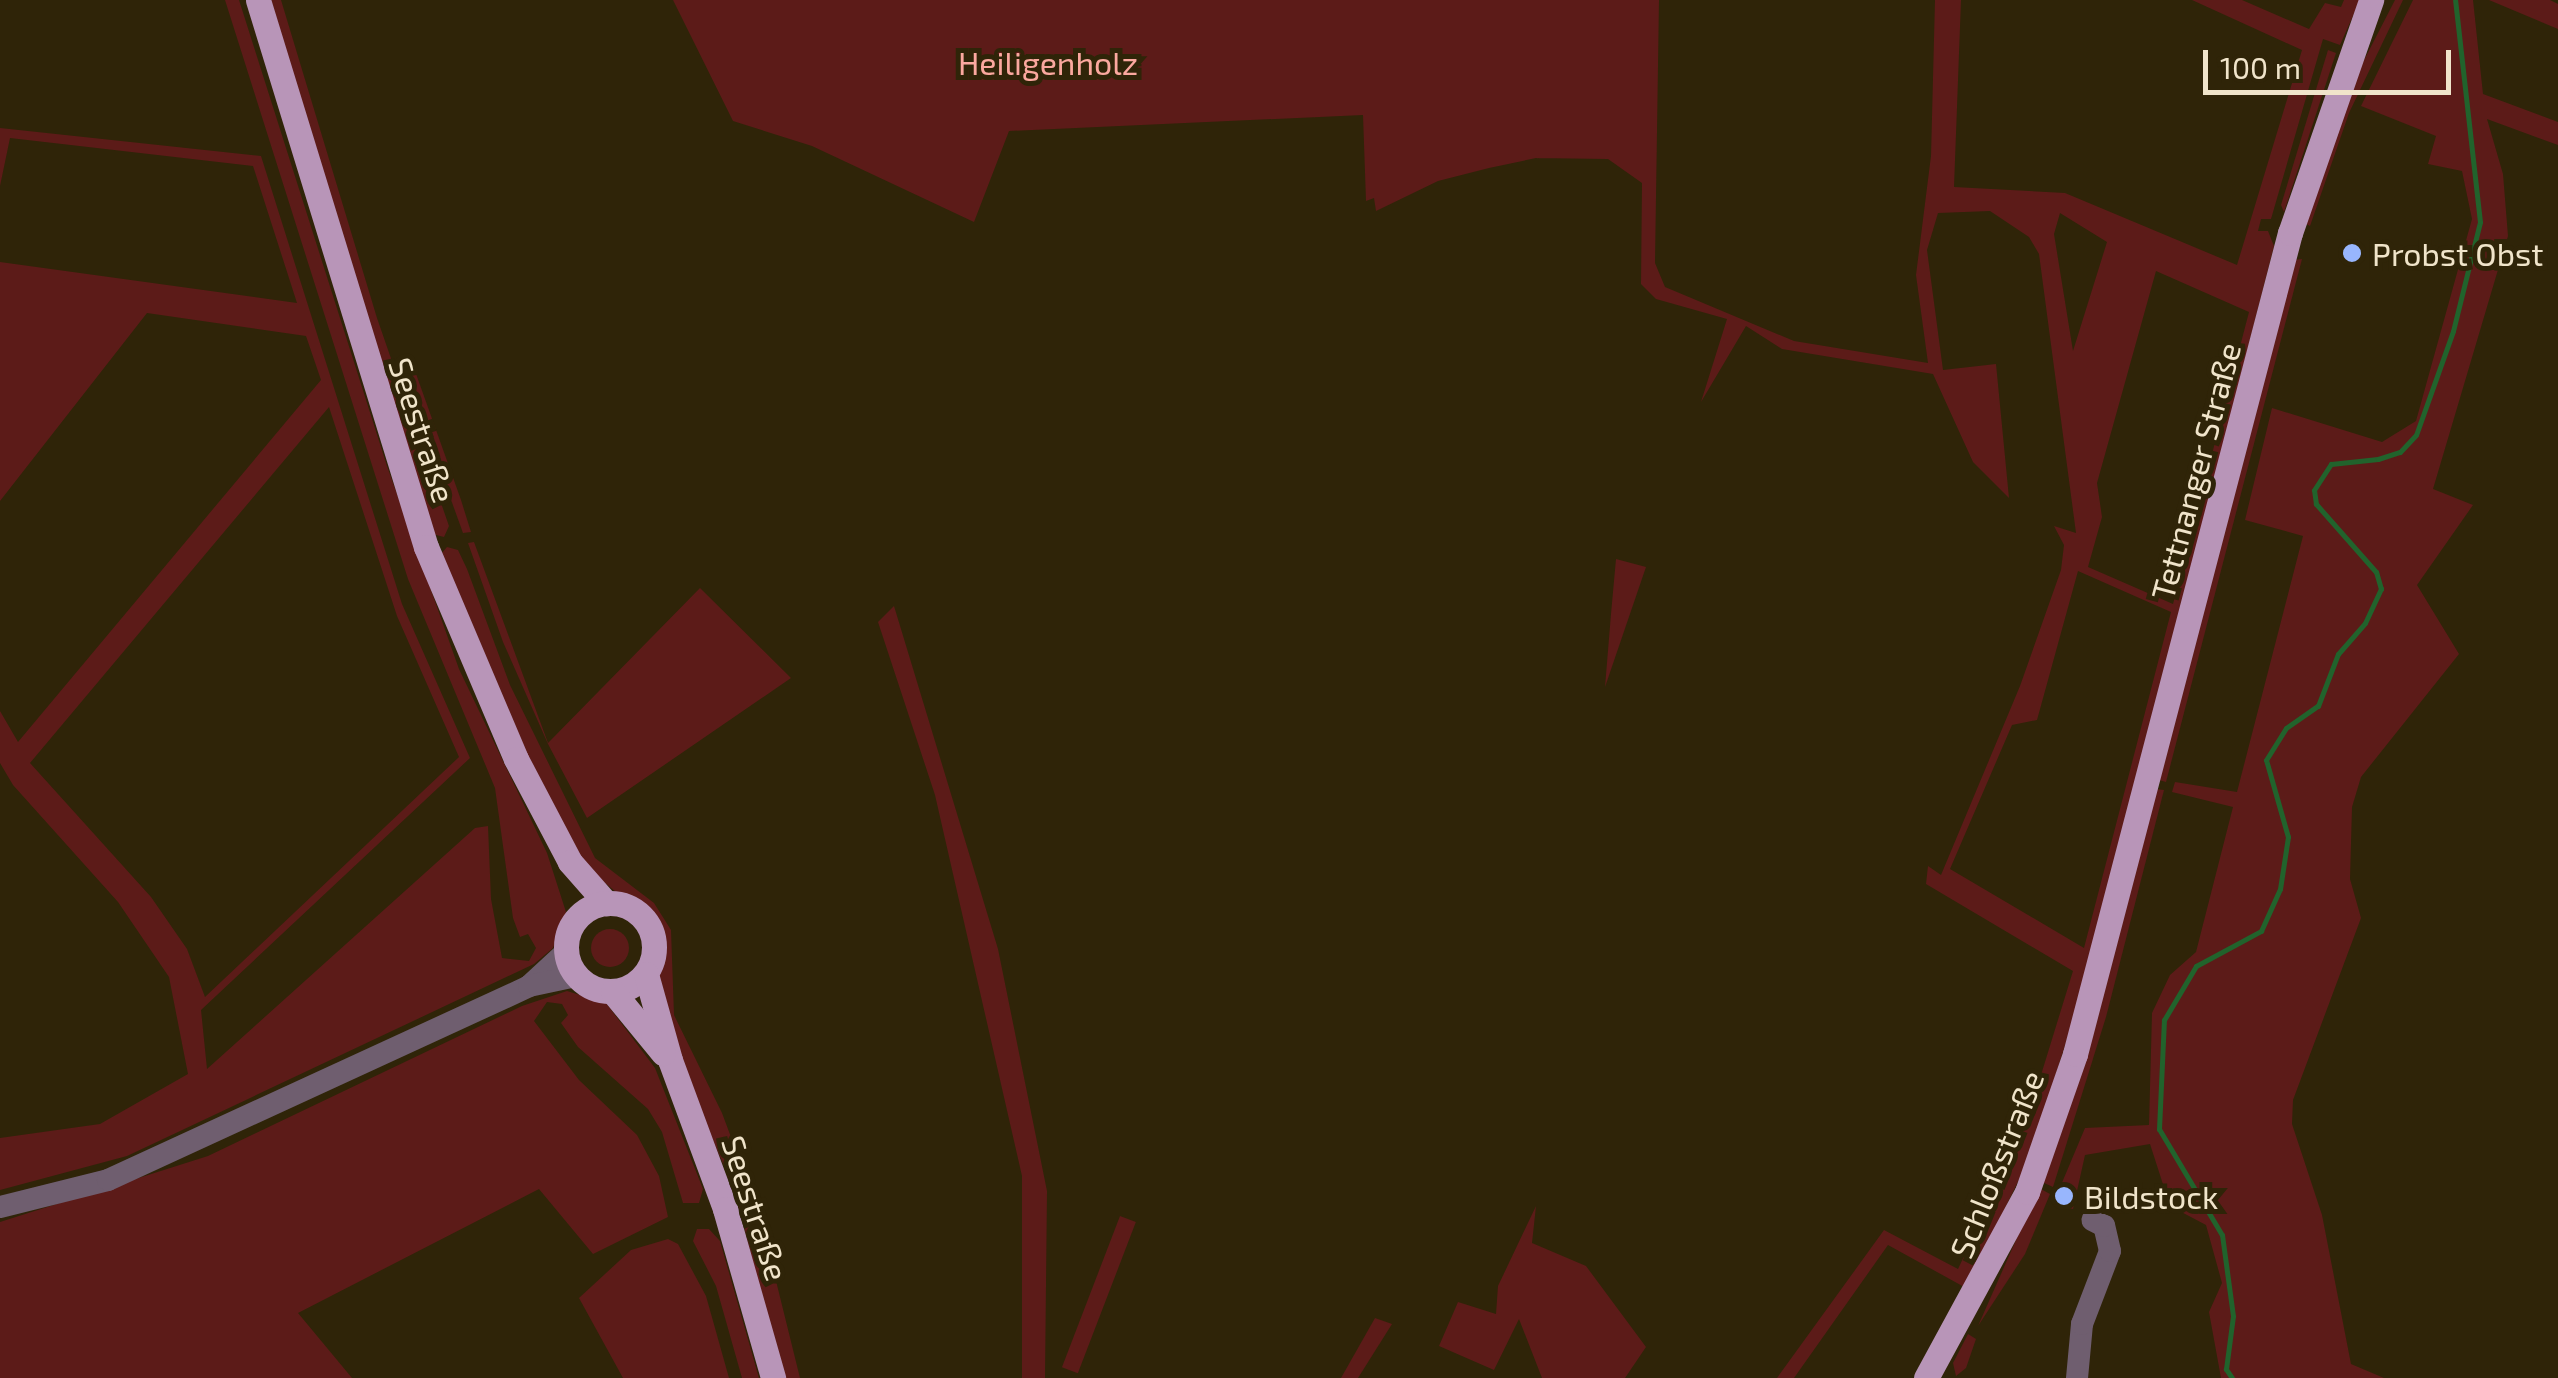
<!DOCTYPE html>
<meta charset="utf-8">
<style>
body{margin:0}
#map{position:relative;width:2558px;height:1378px;overflow:hidden;background:#2f2408;font-family:"Exo 2",sans-serif}
div>[style]{position:absolute}
.green>*{inset:0;background:#5c1b18;transform-origin:0 0}
.round{border-radius:50%}
.stream>*{height:5px;margin:-2.5px;padding:0 2.5px;transform-origin:2.5px;border-radius:2.5px;background:#21632c}
.minor>*{height:22px;margin:-11px;padding:0 11px;transform-origin:11px;border-radius:11px;background:#6f5e6f}
.major>*{height:25px;margin:-12.5px;padding:0 12.5px;transform-origin:12.5px;border-radius:12.5px;background:#b895b8}
.major>.ring{margin:-12.5px;padding:0;box-sizing:content-box;background:none;border:25px solid #b895b8;border-radius:50%}
.dots>*{width:28px;height:28px;translate:-50% -50%;box-sizing:border-box;border:5px solid #2f2408;border-radius:50%}
span{translate:-50% -50%;white-space:nowrap;text-align:center;line-height:1.15;-webkit-text-stroke:10px #2f2408;paint-order:stroke}
.park-label{font-size:32px;color:#fba89f}
.poi-label{font-size:32px;color:#f0e4ca}
.left{translate:0 -50%;text-align:left}
.street-label{font-size:32px;color:#f0e4ca}
.scale{position:absolute;left:2203px;top:50px;width:248px;height:45px;box-sizing:border-box;border:5px solid #f0e4ca;border-top:0;padding-left:12px;font-size:30px;line-height:35px;white-space:nowrap;color:#f0e4ca;-webkit-text-stroke:8px #2f2408;paint-order:stroke}
</style>
<div id="map">
<div class="green">
<div style="clip-path:polygon(evenodd,225px 0,239px 0,387px 466px,459px 669px,547px 853px,566px 912px,553px 948px,534px 964px,127px 1156px,0 1190px,0 1138px,100px 1124px,188px 1074px,169px 977px,118px 902px,13px 785px,0 763px,0 711px,18px 742px,321px 380px,306px 336px,147px 313px,0 501px,0 262px,297px 303px,253px 166px,10px 138px,0 186px,0 128px,261px 156px,402px 604px,470px 758px,201px 1010px,207px 1069px,475px 828px,488px 826px,491px 899px,502px 958px,529px 961px,536px 948px,528px 934px,520px 937px,513px 918px,495px 788px,408px 579px,225px 0,329px 407px,397px 616px,459px 757px,205px 997px,187px 949px,151px 897px,30px 763px,329px 407px)"></div>
<div style="clip-path:polygon(271px 0,281px 0,377px 318px,449px 526px,444px 537px,432px 534px)"></div>
<div style="clip-path:polygon(evenodd,673px 0,1659px 0,1655px 263px,1665px 287px,1794px 341px,1928px 363px,1916px 275px,1931px 156px,1935px 0,1961px 0,1954px 187px,2065px 193px,2237px 265px,2302px 50px,2192px 0,2242px 0,2309px 29px,2325px 3px,2341px 7px,2344px 0,2360px 0,2340px 45px,2323px 39px,2271px 219px,2261px 219px,2258px 231px,2268px 231px,2274px 246px,2086px 979px,2029px 1159px,1966px 1288px,1888px 1245px,1794px 1378px,1777px 1378px,1884px 1230px,1958px 1269px,2025px 1127px,2073px 971px,1926px 884px,1928px 866px,1941px 875px,2020px 686px,2061px 570px,2064px 545px,2054px 526px,2076px 533px,2039px 254px,2029px 237px,1990px 211px,1938px 213px,1927px 250px,1943px 370px,1996px 364px,2009px 498px,1973px 462px,1933px 374px,1782px 349px,1746px 326px,1701px 402px,1727px 319px,1656px 299px,1641px 284px,1642px 183px,1608px 159px,1536px 158px,1489px 168px,1438px 181px,1376px 211px,1374px 198px,1366px 201px,1363px 115px,1009px 131px,974px 222px,812px 146px,733px 121px,673px 0,2060px 213px,2107px 242px,2073px 351px,2054px 234px,2060px 213px,673px 0,2156px 271px,2249px 312px,2173px 604px,2088px 567px,2102px 517px,2097px 483px,2156px 271px,673px 0,2078px 571px,2171px 612px,2084px 948px,1950px 869px,2012px 725px,2037px 720px,2078px 571px)"></div>
<div style="clip-path:polygon(2395px 0,2403px 0,2349px 113px,2310px 226px,2303px 222px,2343px 101px)"></div>
<div style="clip-path:polygon(2413px 0,2473px 0,2483px 94px,2558px 122px,2558px 145px,2487px 119px,2503px 174px,2508px 236px,2433px 489px,2473px 505px,2417px 585px,2459px 654px,2361px 777px,2352px 807px,2350px 879px,2361px 918px,2293px 1100px,2292px 1124px,2322px 1215px,2351px 1364px,2384px 1378px,2221px 1378px,2209px 1312px,2222px 1283px,2206px 1225px,2170px 1206px,2150px 1144px,2085px 1155px,2073px 1209px,2053px 1204px,2085px 1128px,2149px 1125px,2152px 1013px,2170px 975px,2196px 952px,2233px 807px,2172px 792px,2175px 782px,2237px 792px,2303px 536px,2245px 520px,2272px 408px,2382px 442px,2416px 421px,2472px 219px,2462px 171px,2428px 164px,2436px 136px,2361px 106px)"></div>
<div style="clip-path:polygon(2489px 0,2550px 0,2558px 4px,2558px 29px)"></div>
<div style="clip-path:polygon(2328px 50px,2336px 53px,2284px 212px,2281px 205px)"></div>
<div style="clip-path:polygon(2302px 259px,2166px 782px,2159px 780px,2293px 260px)"></div>
<div style="clip-path:polygon(415px 371px,461px 500px,471px 532px,463px 533px,405px 372px)"></div>
<div style="clip-path:polygon(474px 542px,548px 743px,700px 588px,791px 678px,587px 818px,548px 744px,503px 642px,468px 543px)"></div>
<div style="clip-path:polygon(447px 547px,458px 550px,467px 569px,510px 685px,595px 858px,654px 903px,671px 930px,674px 1015px,722px 1113px,759px 1212px,800px 1378px,782px 1378px,736px 1194px,666px 1030px,654px 977px,662px 955px,657px 926px,581px 863px,548px 806px,441px 554px)"></div>
<div style="clip-path:polygon(1616px 559px,1646px 567px,1605px 687px,1611px 614px)"></div>
<div style="clip-path:polygon(894px 606px,998px 949px,1047px 1191px,1045px 1378px,1022px 1378px,1022px 1176px,935px 795px,878px 622px)"></div>
<div style="clip-path:polygon(2156px 789px,2164px 790px,2106px 1017px,2053px 1187px,2042px 1182px)"></div>
<div class="round" style="left:591px;top:929px;width:38px;height:38px"></div>
<div style="clip-path:polygon(567px 991px,606px 1003px,655px 1068px,703px 1189px,699px 1203px,683px 1203px,662px 1132px,648px 1109px,578px 1047px,561px 1023px,568px 1015px,562px 1004px,547px 1002px,534px 1021px,579px 1080px,637px 1135px,659px 1176px,668px 1217px,593px 1254px,539px 1189px,298px 1313px,352px 1378px,0 1378px,0 1222px,208px 1156px,522px 1006px)"></div>
<div style="clip-path:polygon(2039px 1188px,2050px 1194px,2025px 1254px,1978px 1326px)"></div>
<div style="clip-path:polygon(1536px 1206px,1532px 1243px,1586px 1266px,1646px 1347px,1625px 1378px,1542px 1378px,1519px 1319px,1494px 1370px,1439px 1346px,1458px 1302px,1496px 1314px,1498px 1286px)"></div>
<div style="left:1120px;top:1216px;width:17px;height:162px;rotate:21deg"></div>
<div style="clip-path:polygon(697px 1229px,709px 1229px,720px 1241px,759px 1378px,742px 1378px,716px 1286px,693px 1241px)"></div>
<div style="clip-path:polygon(668px 1239px,678px 1244px,706px 1296px,729px 1378px,623px 1378px,579px 1298px,631px 1250px)"></div>
<div style="clip-path:polygon(1375px 1318px,1392px 1324px,1358px 1378px,1341px 1378px)"></div>
<div style="clip-path:polygon(1968px 1334px,1976px 1339px,1966px 1368px,1956px 1376px,1953px 1363px)"></div>
</div>
<div class="stream">
<div style="left:2232px;top:1378px;width:11px;rotate:-124deg"></div>
<div style="left:2226px;top:1369px;width:53px;rotate:-82.5deg"></div>
<div style="left:2233px;top:1316px;width:82px;rotate:-97.7deg"></div>
<div style="left:2222px;top:1235px;width:123px;rotate:-120.7deg"></div>
<div style="left:2159px;top:1129px;width:109px;rotate:-87.4deg"></div>
<div style="left:2164px;top:1020px;width:63px;rotate:-59.3deg"></div>
<div style="left:2196px;top:966px;width:74px;rotate:-28.3deg"></div>
<div style="left:2261px;top:931px;width:46px;rotate:-65.7deg"></div>
<div style="left:2280px;top:889px;width:53px;rotate:-81.3deg"></div>
<div style="left:2288px;top:837px;width:80px;rotate:-105.9deg"></div>
<div style="left:2266px;top:760px;width:38px;rotate:-58deg"></div>
<div style="left:2286px;top:728px;width:39px;rotate:-35deg"></div>
<div style="left:2318px;top:706px;width:56px;rotate:-69deg"></div>
<div style="left:2338px;top:654px;width:41px;rotate:-48.9deg"></div>
<div style="left:2365px;top:623px;width:38px;rotate:-65deg"></div>
<div style="left:2381px;top:589px;width:18px;rotate:-106deg"></div>
<div style="left:2376px;top:572px;width:91px;rotate:-131.4deg"></div>
<div style="left:2316px;top:504px;width:14px;rotate:-98deg"></div>
<div style="left:2314px;top:490px;width:31px;rotate:-57deg"></div>
<div style="left:2331px;top:464px;width:47px;rotate:-6.1deg"></div>
<div style="left:2378px;top:459px;width:23px;rotate:-18deg"></div>
<div style="left:2400px;top:452px;width:23px;rotate:-47deg"></div>
<div style="left:2416px;top:435px;width:110px;rotate:-70.4deg"></div>
<div style="left:2453px;top:331px;width:112px;rotate:-76.1deg"></div>
<div style="left:2480px;top:222px;width:223px;rotate:-96.4deg"></div>
</div>
<div class="minor">
<div style="left:529px;top:986px;width:50px;rotate:-42.6deg"></div>
<div style="left:0;top:1207px;width:111px;rotate:-14deg"></div>
<div style="left:108px;top:1180px;width:464px;rotate:-24.7deg"></div>
<div style="left:529px;top:986px;width:48px;rotate:-12deg"></div>
<div style="left:2077px;top:1378px;width:54px;rotate:-84.7deg"></div>
<div style="left:2082px;top:1324px;width:78px;rotate:-69deg"></div>
<div style="left:2110px;top:1251px;width:26px;rotate:-103deg"></div>
<div style="left:2104px;top:1226px;width:13px;rotate:-153deg"></div>
</div>
<div class="major">
<div style="left:258px;top:0;width:572px;rotate:72.93deg"></div>
<div style="left:426px;top:547px;width:230px;rotate:67deg"></div>
<div style="left:516px;top:759px;width:116px;rotate:62.3deg"></div>
<div style="left:570px;top:862px;width:55px;rotate:48.7deg"></div>
<div class="ring" style="left:566px;top:903px;width:63px;height:63px"></div>
<div style="left:646px;top:974px;width:89px;rotate:74.4deg"></div>
<div style="left:670px;top:1060px;width:159px;rotate:69.7deg"></div>
<div style="left:725px;top:1209px;width:176px;rotate:74.1deg"></div>
<div style="left:613px;top:992px;width:79px;rotate:50.7deg"></div>
<div style="left:1926px;top:1378px;width:212px;rotate:-61.5deg"></div>
<div style="left:2027px;top:1192px;width:146px;rotate:-70.8deg"></div>
<div style="left:2075px;top:1054px;width:849px;rotate:-75.33deg"></div>
<div style="left:2290px;top:233px;width:247px;rotate:-70.8deg"></div>
</div>
<div class="dots">
<div style="left:2352px;top:253px;background:#98b6fd"></div>
<div style="left:2064px;top:1196px;background:#98b6fd"></div>
</div>
<div class="park-label">
<span style="left:1048px;top:62px">Heiligenholz</span>
</div>
<div class="poi-label">
<span class="left" style="left:2372px;top:253px">Probst Obst</span>
<span class="left" style="left:2084px;top:1196px">Bildstock</span>
</div>
<div class="street-label">
<span style="left:423px;top:430px;rotate:72deg">Seestraße</span>
<span style="left:2195px;top:471px;rotate:-75deg">Tettnanger Straße</span>
<span style="left:1996px;top:1164px;rotate:-68deg">Schloßstraße</span>
<span style="left:756px;top:1208px;rotate:72deg">Seestraße</span>
</div>
<div class="scale">100 m</div>
</div>
